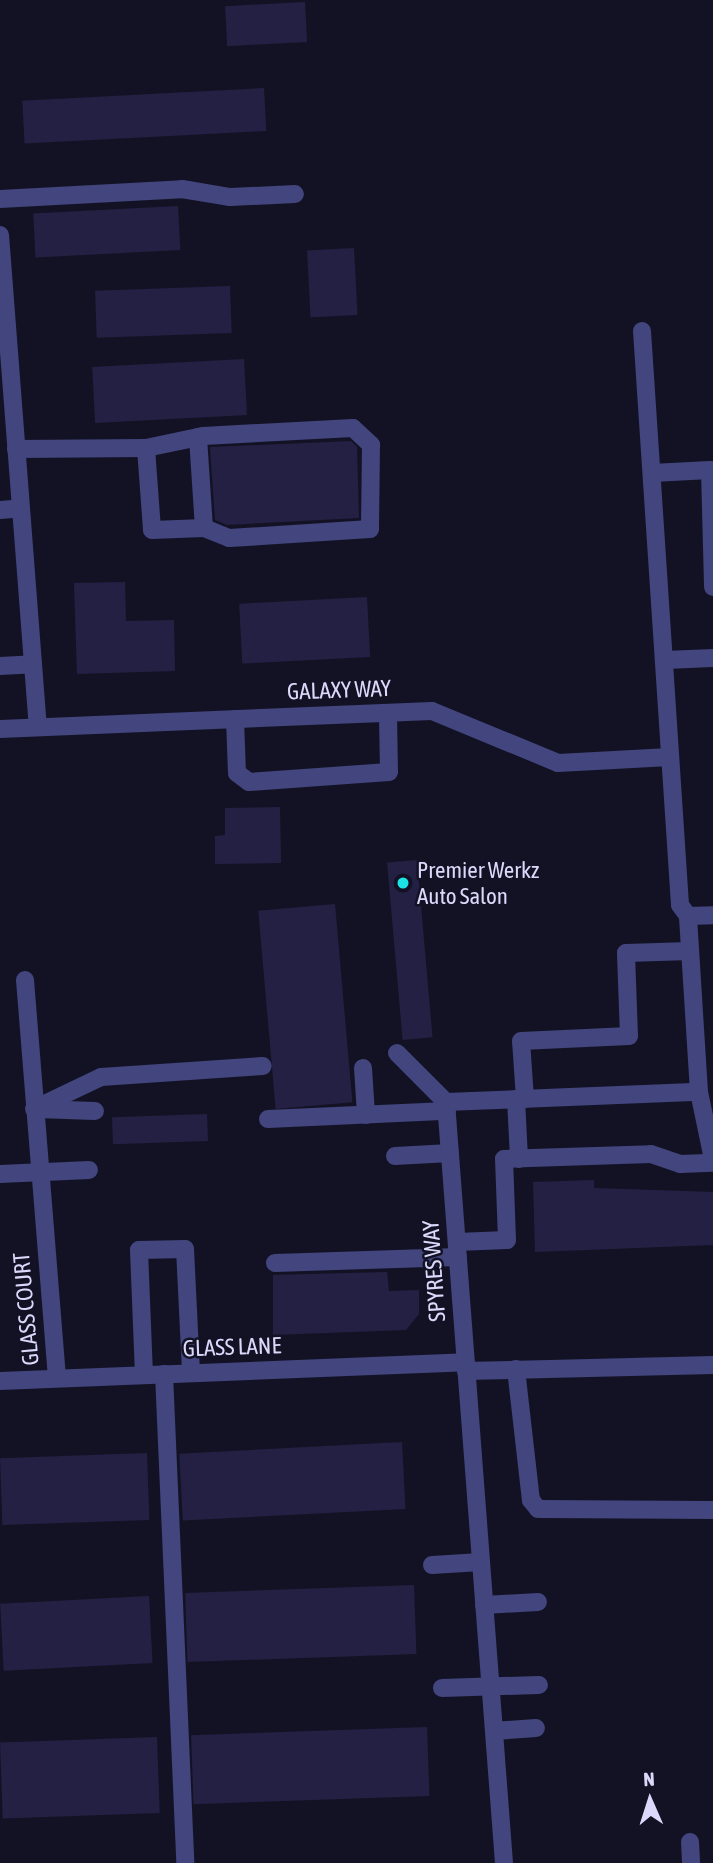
<!DOCTYPE html>
<style>
body{margin:0}
#map{position:relative;width:713px;height:1863px;overflow:hidden;background:#131224;font-family:"Asap Condensed",sans-serif}
div>[style]{position:absolute}
.building>*{inset:0;background:#242043;transform-origin:0 0}
.minor>*{height:18px;margin:-9px;padding:0 9px;transform-origin:9px;border-radius:9px;background:#42457e}
.dots>*{width:19px;height:19px;translate:-50% -50%;box-sizing:border-box;border:4px solid #131224;border-radius:50%}
span{translate:-50% -50%;white-space:nowrap;text-align:center;line-height:1.15;-webkit-text-stroke:5px #131224;paint-order:stroke}
.street-label{font-size:23px;color:#dad9fb}
.poi-label{font-size:23px;color:#dad9fb}
.left{translate:0 -50%;text-align:left}
.north{position:absolute;left:615px;top:1765px;width:70px;height:70px;-webkit-text-stroke:5px #131224;paint-order:stroke;rotate:357deg;font-size:19px;font-weight:700;line-height:28px;text-align:center;color:#dad9fb}
.north::after{content:'';display:block;margin:auto;width:24px;height:32px;background:#dad9fb;clip-path:polygon(50% 0,100% 100%,50% 72%,0 100%)}
</style>
<div id="map">
<div class="building">
<div style="left:305px;top:2px;width:40px;height:80px;rotate:87deg"></div>
<div style="left:264px;top:88px;width:43px;height:242px;rotate:87deg"></div>
<div style="left:178px;top:206px;width:44px;height:145px;rotate:87deg"></div>
<div style="left:354px;top:248px;width:67px;height:47px;rotate:87deg"></div>
<div style="left:230px;top:286px;width:47px;height:135px;rotate:88deg"></div>
<div style="left:244px;top:359px;width:56px;height:152px;rotate:87deg"></div>
<div style="clip-path:polygon(351px 441px,357px 447px,359px 518px,227px 525px,215px 520px,210px 447px)"></div>
<div style="clip-path:polygon(125px 582px,126px 621px,174px 620px,175px 671px,77px 674px,74px 583px)"></div>
<div style="left:367px;top:597px;width:60px;height:128px;rotate:87deg"></div>
<div style="clip-path:polygon(280px 807px,281px 863px,215px 864px,215px 836px,225px 835px,225px 808px)"></div>
<div style="left:417px;top:860px;width:178px;height:30px;rotate:85deg"></div>
<div style="left:335px;top:904px;width:199px;height:77px;rotate:85deg"></div>
<div style="left:207px;top:1114px;width:27px;height:95px;rotate:88deg"></div>
<div style="clip-path:polygon(594px 1180px,594px 1188px,713px 1192px,713px 1245px,535px 1252px,533px 1182px)"></div>
<div style="clip-path:polygon(387px 1272px,389px 1291px,419px 1290px,419px 1314px,406px 1330px,273px 1335px,273px 1275px)"></div>
<div style="left:402px;top:1442px;width:67px;height:223px;rotate:87deg"></div>
<div style="left:147px;top:1453px;width:67px;height:147px;rotate:88deg"></div>
<div style="left:414px;top:1585px;width:69px;height:229px;rotate:88deg"></div>
<div style="left:149px;top:1596px;width:67px;height:149px;rotate:87deg"></div>
<div style="left:427px;top:1727px;width:69px;height:236px;rotate:88deg"></div>
<div style="left:157px;top:1737px;width:76px;height:157px;rotate:88deg"></div>
</div>
<div class="minor">
<div style="left:0;top:199px;width:182px;rotate:-3.1deg"></div>
<div style="left:182px;top:189px;width:49px;rotate:9.5deg"></div>
<div style="left:230px;top:197px;width:65px;rotate:-2.6deg"></div>
<div style="left:0;top:235px;width:493px;rotate:85.6deg"></div>
<div style="left:642px;top:331px;width:575px;rotate:86.21deg"></div>
<div style="left:680px;top:905px;width:14px;rotate:54deg"></div>
<div style="left:146px;top:448px;width:53px;rotate:-11.9deg"></div>
<div style="left:198px;top:437px;width:5px;rotate:-11deg"></div>
<div style="left:203px;top:436px;width:150px;rotate:-3.1deg"></div>
<div style="left:353px;top:428px;width:25px;rotate:43deg"></div>
<div style="left:371px;top:445px;width:84px;rotate:90.7deg"></div>
<div style="left:370px;top:529px;width:141px;rotate:176.3deg"></div>
<div style="left:229px;top:538px;width:27px;rotate:-158deg"></div>
<div style="left:204px;top:528px;width:91px;rotate:-93.8deg"></div>
<div style="left:16px;top:449px;width:130px;rotate:-0.4deg"></div>
<div style="left:146px;top:448px;width:82px;rotate:85.8deg"></div>
<div style="left:152px;top:530px;width:52px;rotate:-2.2deg"></div>
<div style="left:652px;top:473px;width:58px;rotate:-3deg"></div>
<div style="left:710px;top:470px;width:117px;rotate:88.5deg"></div>
<div style="left:0;top:510px;width:21px;rotate:-5deg"></div>
<div style="left:665px;top:660px;width:48px;rotate:-2.4deg"></div>
<div style="left:0;top:666px;width:33px;rotate:-3deg"></div>
<div style="left:235px;top:719px;width:54px;rotate:87.9deg"></div>
<div style="left:237px;top:773px;width:15px;rotate:37deg"></div>
<div style="left:249px;top:782px;width:140px;rotate:-4.1deg"></div>
<div style="left:389px;top:772px;width:59px;rotate:-91deg"></div>
<div style="left:0;top:729px;width:432px;rotate:-2.4deg"></div>
<div style="left:432px;top:711px;width:136px;rotate:22.4deg"></div>
<div style="left:558px;top:763px;width:112px;rotate:-3.1deg"></div>
<div style="left:688px;top:916px;width:25px;rotate:-2deg"></div>
<div style="left:25px;top:980px;width:399px;rotate:85.4deg"></div>
<div style="left:397px;top:1053px;width:69px;rotate:45deg"></div>
<div style="left:363px;top:1068px;width:47px;rotate:86.3deg"></div>
<div style="left:699px;top:1092px;width:68px;rotate:78.2deg"></div>
<div style="left:516px;top:1099px;width:60px;rotate:87.1deg"></div>
<div style="left:525px;top:1099px;width:58px;rotate:-93.9deg"></div>
<div style="left:521px;top:1041px;width:108px;rotate:-2.7deg"></div>
<div style="left:629px;top:1036px;width:83px;rotate:-92.1deg"></div>
<div style="left:626px;top:953px;width:64px;rotate:-1.8deg"></div>
<div style="left:34px;top:1109px;width:74px;rotate:-25.5deg"></div>
<div style="left:101px;top:1077px;width:162px;rotate:-3.9deg"></div>
<div style="left:37px;top:1109px;width:58px;rotate:2deg"></div>
<div style="left:268px;top:1119px;width:179px;rotate:-2.6deg"></div>
<div style="left:395px;top:1156px;width:55px;rotate:-3.1deg"></div>
<div style="left:0;top:1174px;width:89px;rotate:-2.6deg"></div>
<div style="left:457px;top:1242px;width:50px;rotate:-2.3deg"></div>
<div style="left:507px;top:1240px;width:81px;rotate:-92.1deg"></div>
<div style="left:504px;top:1159px;width:147px;rotate:-1.9deg"></div>
<div style="left:651px;top:1154px;width:31px;rotate:19deg"></div>
<div style="left:680px;top:1164px;width:33px;rotate:-2deg"></div>
<div style="left:275px;top:1263px;width:183px;rotate:-1.9deg"></div>
<div style="left:516px;top:1369px;width:132px;rotate:83.5deg"></div>
<div style="left:531px;top:1500px;width:11px;rotate:52deg"></div>
<div style="left:538px;top:1509px;width:175px;rotate:0.3deg"></div>
<div style="left:466px;top:1371px;width:247px;rotate:-1.4deg"></div>
<div style="left:164px;top:1374px;width:489px;rotate:87.5deg"></div>
<div style="left:144px;top:1375px;width:125px;rotate:-92.3deg"></div>
<div style="left:139px;top:1250px;width:46px;rotate:-1.2deg"></div>
<div style="left:185px;top:1249px;width:124px;rotate:87.2deg"></div>
<div style="left:0;top:1381px;width:466px;rotate:-2.3deg"></div>
<div style="left:432px;top:1565px;width:49px;rotate:-3.5deg"></div>
<div style="left:484px;top:1605px;width:54px;rotate:-3.2deg"></div>
<div style="left:442px;top:1688px;width:97px;rotate:-1.8deg"></div>
<div style="left:494px;top:1731px;width:42px;rotate:-4.1deg"></div>
<div style="left:690px;top:1842px;width:21px;rotate:87deg"></div>
<div style="left:504px;top:1863px;width:763px;rotate:-94.36deg"></div>
<div style="left:446px;top:1102px;width:253px;rotate:-2.3deg"></div>
<div style="left:699px;top:1092px;width:176px;rotate:-93.6deg"></div>
</div>
<div class="dots">
<div style="left:403px;top:883px;background:#1be3e6"></div>
</div>
<div class="street-label">
<span style="left:339px;top:690px;rotate:-2deg">GALAXY WAY</span>
<span style="left:434px;top:1271px;rotate:-94deg">SPYRES WAY</span>
<span style="left:26px;top:1309px;rotate:-95deg">GLASS COURT</span>
<span style="left:232px;top:1347px;rotate:-2deg">GLASS LANE</span>
</div>
<div class="poi-label">
<span class="left" style="left:417px;top:883px">Premier Werkz<br>Auto Salon</span>
</div>
<div class="north">N</div>
</div>
